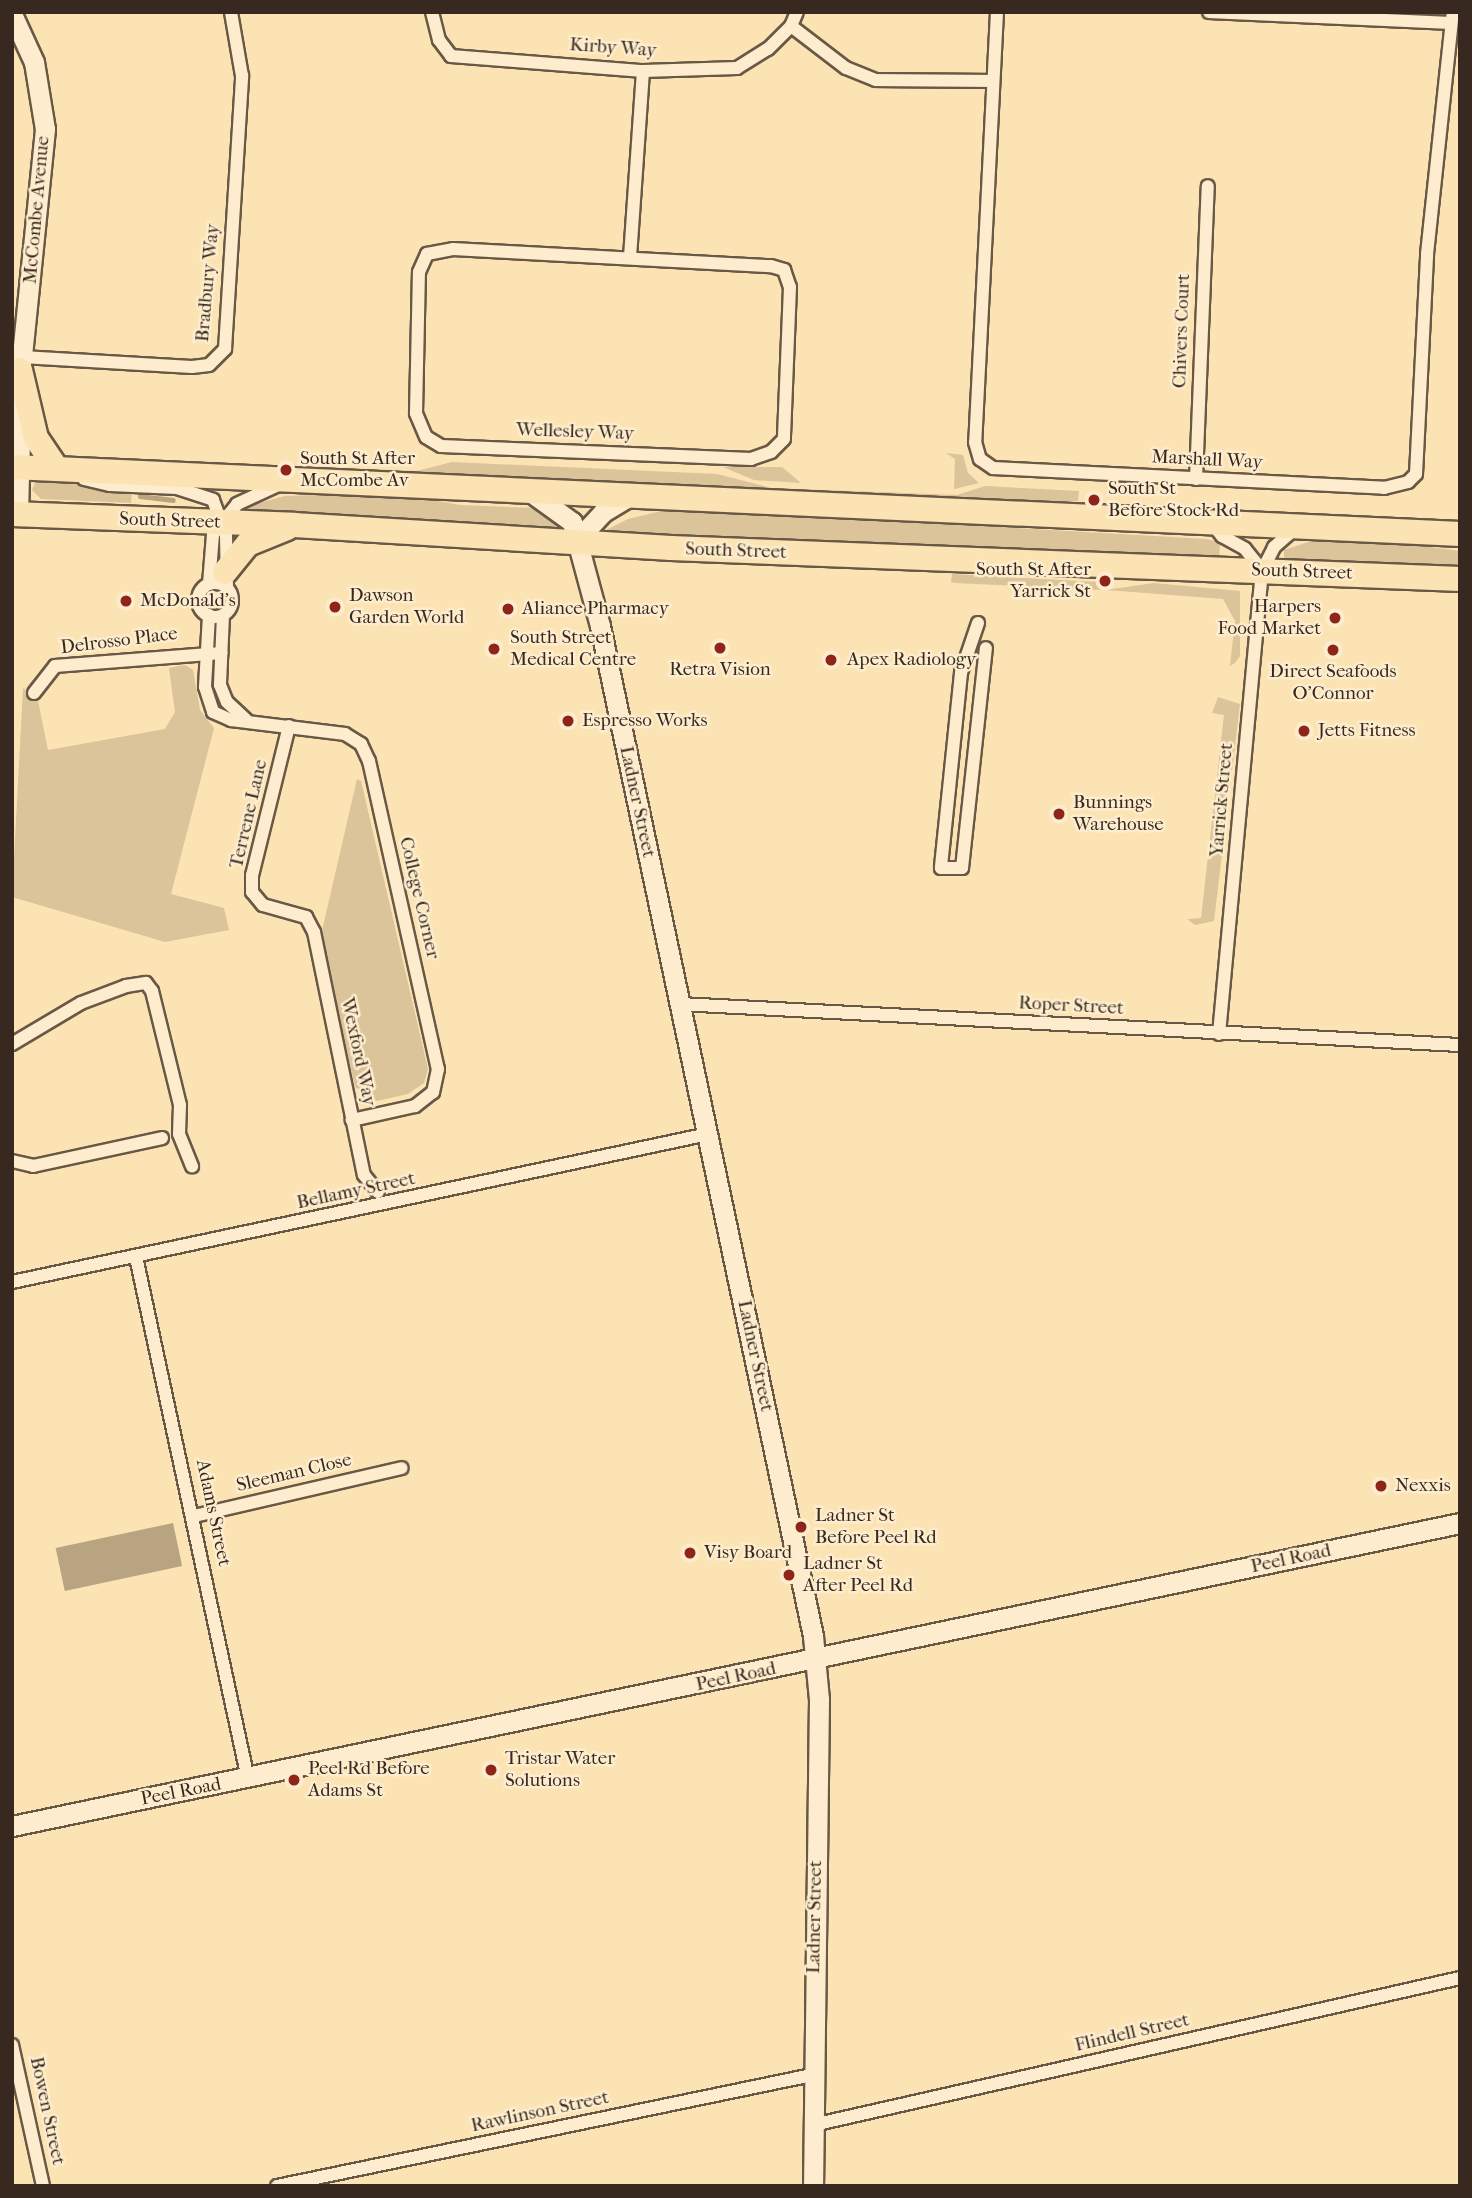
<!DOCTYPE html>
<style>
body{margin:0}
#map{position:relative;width:1472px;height:2198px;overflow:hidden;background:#fce3b3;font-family:"IM FELL French Canon",serif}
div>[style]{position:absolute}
.green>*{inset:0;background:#dbc39a}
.water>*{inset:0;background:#b9a481;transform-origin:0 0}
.stream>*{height:4.5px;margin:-2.25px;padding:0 2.25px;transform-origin:2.25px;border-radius:2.25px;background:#b9a481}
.roads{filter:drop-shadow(2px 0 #695845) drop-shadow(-2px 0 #695845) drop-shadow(0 2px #695845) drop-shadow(0 -2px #695845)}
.street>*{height:12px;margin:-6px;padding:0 6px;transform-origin:6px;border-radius:6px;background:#fdedce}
.street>.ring{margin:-6px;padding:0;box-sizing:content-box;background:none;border:12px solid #fdedce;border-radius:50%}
.secondary>*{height:19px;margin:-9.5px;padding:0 9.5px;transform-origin:9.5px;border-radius:9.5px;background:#fdedce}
.highway>*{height:24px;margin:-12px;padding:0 12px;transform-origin:12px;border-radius:12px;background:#fce3b3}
.dots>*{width:19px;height:19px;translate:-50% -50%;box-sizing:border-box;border:4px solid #fdedce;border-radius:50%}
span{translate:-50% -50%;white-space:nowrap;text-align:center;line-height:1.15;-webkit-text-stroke:5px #fdedce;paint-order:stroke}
.street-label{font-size:19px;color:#382920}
.poi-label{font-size:19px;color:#382920}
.left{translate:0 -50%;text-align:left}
.right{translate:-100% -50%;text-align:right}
.frame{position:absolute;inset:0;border:14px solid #382920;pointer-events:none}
</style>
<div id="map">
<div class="green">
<div style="clip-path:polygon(946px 453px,963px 455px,968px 473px,979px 483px,954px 489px,955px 459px)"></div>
<div style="clip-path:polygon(452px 462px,717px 474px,772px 488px,957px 495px,985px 486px,1079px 491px,1078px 501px,1031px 504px,290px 471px,291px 466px,417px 471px)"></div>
<div style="clip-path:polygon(723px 467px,782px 467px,801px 483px,754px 480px)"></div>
<div style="clip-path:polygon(36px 480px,132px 490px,131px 503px,41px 499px,32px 490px)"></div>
<div style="clip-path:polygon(392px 493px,460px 505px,536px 508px,553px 514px,565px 529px,241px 515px,237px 509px,285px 496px)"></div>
<div style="clip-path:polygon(674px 508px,1206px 539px,1220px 542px,1219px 560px,604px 531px,628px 519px)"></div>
<div style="clip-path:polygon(1317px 539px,1384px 541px,1460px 551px,1460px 567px,1284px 564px,1284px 550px)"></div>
<div style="clip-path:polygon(952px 574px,1098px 582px,1101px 590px,955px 583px,951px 582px)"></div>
<div style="clip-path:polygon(1154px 583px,1240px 591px,1240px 656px,1235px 663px,1230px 666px,1235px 621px,1223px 599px,1106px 590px)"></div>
<div style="clip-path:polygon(185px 665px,193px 670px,200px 710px,214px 728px,171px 894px,224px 908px,229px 930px,165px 942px,12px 897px,23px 688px,38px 701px,48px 750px,165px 729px,175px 712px,169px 668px)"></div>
<div style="clip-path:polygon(1218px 697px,1240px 704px,1214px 921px,1195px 925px,1187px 919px,1201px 918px,1224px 715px,1212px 713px)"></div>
<div style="clip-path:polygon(357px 779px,361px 781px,428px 1069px,424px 1083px,408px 1094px,377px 1101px,355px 1087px,321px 935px)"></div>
</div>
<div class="water">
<div style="left:173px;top:1523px;width:44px;height:120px;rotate:78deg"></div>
</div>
<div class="stream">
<div style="left:140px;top:496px;width:33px;rotate:7deg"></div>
</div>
<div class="roads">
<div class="street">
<div style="left:432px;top:12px;width:29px;rotate:76deg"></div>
<div style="left:439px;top:40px;width:20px;rotate:53deg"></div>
<div style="left:451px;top:56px;width:193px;rotate:4.5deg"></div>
<div style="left:643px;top:71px;width:94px;rotate:-1.8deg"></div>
<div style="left:737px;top:68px;width:36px;rotate:-32deg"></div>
<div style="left:768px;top:49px;width:33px;rotate:-45deg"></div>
<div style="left:791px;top:26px;width:15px;rotate:-67deg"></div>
<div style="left:997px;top:12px;width:431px;rotate:92.9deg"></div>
<div style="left:975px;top:442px;width:18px;rotate:74deg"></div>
<div style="left:980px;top:459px;width:16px;rotate:35deg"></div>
<div style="left:993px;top:468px;width:392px;rotate:2.9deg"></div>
<div style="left:1384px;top:488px;width:25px;rotate:-14deg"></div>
<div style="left:1408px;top:482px;width:11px;rotate:-45deg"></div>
<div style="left:1416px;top:474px;width:220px;rotate:-87.1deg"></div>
<div style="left:1427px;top:254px;width:243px;rotate:-83.9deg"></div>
<div style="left:1209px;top:12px;width:242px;rotate:2.6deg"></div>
<div style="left:791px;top:26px;width:69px;rotate:37.4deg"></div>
<div style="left:846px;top:68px;width:32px;rotate:22deg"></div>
<div style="left:876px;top:80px;width:115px;rotate:0.5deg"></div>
<div style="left:453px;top:249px;width:318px;rotate:3.1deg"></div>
<div style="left:771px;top:266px;width:14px;rotate:17deg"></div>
<div style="left:784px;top:270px;width:18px;rotate:71deg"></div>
<div style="left:790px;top:287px;width:152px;rotate:92.3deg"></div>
<div style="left:784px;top:439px;width:18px;rotate:135deg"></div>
<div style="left:771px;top:452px;width:21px;rotate:161deg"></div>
<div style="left:751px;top:459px;width:310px;rotate:-177.6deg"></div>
<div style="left:441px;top:446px;width:17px;rotate:-149deg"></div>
<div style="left:426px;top:437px;width:26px;rotate:-113deg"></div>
<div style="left:416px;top:413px;width:141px;rotate:-88.8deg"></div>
<div style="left:419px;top:272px;width:20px;rotate:-66deg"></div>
<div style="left:427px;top:254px;width:26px;rotate:-11deg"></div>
<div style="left:630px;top:257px;width:186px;rotate:-86deg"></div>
<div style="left:22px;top:357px;width:170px;rotate:3.4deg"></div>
<div style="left:192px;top:367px;width:17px;rotate:-7deg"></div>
<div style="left:209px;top:365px;width:23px;rotate:-45deg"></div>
<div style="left:225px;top:349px;width:274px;rotate:-86.4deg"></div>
<div style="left:242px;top:76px;width:65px;rotate:-99.8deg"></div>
<div style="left:84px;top:479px;width:27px;rotate:13deg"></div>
<div style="left:110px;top:485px;width:67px;rotate:2.6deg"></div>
<div style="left:177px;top:488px;width:38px;rotate:18deg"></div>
<div style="left:213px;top:500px;width:38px;rotate:70deg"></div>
<div style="left:226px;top:536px;width:52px;rotate:88.9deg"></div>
<div style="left:1196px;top:479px;width:293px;rotate:-87.7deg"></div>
<div style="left:1212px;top:524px;width:16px;rotate:50deg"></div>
<div style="left:1222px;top:536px;width:26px;rotate:29deg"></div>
<div style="left:1245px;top:549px;width:27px;rotate:51deg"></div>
<div class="ring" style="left:198px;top:583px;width:22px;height:22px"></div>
<div style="left:209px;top:584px;width:50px;rotate:-85.4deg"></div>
<div style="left:213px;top:534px;width:38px;rotate:-51deg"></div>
<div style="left:237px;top:504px;width:43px;rotate:-24.8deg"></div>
<div style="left:209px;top:615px;width:72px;rotate:93.2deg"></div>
<div style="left:205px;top:687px;width:26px;rotate:72deg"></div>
<div style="left:213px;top:712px;width:20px;rotate:24deg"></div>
<div style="left:231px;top:720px;width:115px;rotate:7deg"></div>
<div style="left:345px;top:734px;width:19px;rotate:32deg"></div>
<div style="left:361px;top:744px;width:19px;rotate:65deg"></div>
<div style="left:369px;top:761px;width:316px;rotate:77.4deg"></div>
<div style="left:438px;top:1069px;width:24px;rotate:102deg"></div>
<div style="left:433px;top:1092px;width:23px;rotate:142deg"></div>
<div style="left:415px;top:1106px;width:65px;rotate:167.5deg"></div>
<div style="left:223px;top:615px;width:70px;rotate:92.5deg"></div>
<div style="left:220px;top:685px;width:18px;rotate:68deg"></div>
<div style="left:227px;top:702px;width:26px;rotate:43deg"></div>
<div style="left:978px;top:623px;width:53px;rotate:108.8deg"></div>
<div style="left:961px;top:673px;width:196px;rotate:95.9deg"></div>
<div style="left:941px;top:868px;width:21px"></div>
<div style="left:962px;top:868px;width:221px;rotate:-83.8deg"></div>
<div style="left:34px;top:693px;width:34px;rotate:-52deg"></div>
<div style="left:55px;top:666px;width:167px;rotate:-4.5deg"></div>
<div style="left:289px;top:726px;width:154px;rotate:103.9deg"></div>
<div style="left:252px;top:875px;width:17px;rotate:90deg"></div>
<div style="left:252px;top:892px;width:17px;rotate:50deg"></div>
<div style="left:263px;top:905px;width:45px;rotate:15.6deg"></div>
<div style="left:306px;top:917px;width:17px;rotate:62deg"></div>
<div style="left:314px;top:932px;width:248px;rotate:78.4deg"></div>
<div style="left:364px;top:1175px;width:22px;rotate:51deg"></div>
<div style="left:680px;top:1004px;width:781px;rotate:3.01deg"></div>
<div style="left:1219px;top:1034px;width:465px;rotate:-84.7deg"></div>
<div style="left:1262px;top:571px;width:27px;rotate:-63deg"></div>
<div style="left:1274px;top:547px;width:29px;rotate:-41deg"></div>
<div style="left:12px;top:1044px;width:80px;rotate:-30.7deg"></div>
<div style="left:81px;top:1003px;width:48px;rotate:-20.7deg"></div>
<div style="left:126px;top:986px;width:20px;rotate:-9deg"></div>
<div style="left:146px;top:983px;width:10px;rotate:53deg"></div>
<div style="left:152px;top:991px;width:117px;rotate:76.2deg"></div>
<div style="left:180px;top:1105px;width:29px;rotate:92deg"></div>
<div style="left:179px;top:1134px;width:35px;rotate:68deg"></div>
<div style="left:12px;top:1161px;width:22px;rotate:13deg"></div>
<div style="left:33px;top:1166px;width:132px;rotate:-12.2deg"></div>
<div style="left:136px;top:1257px;width:534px;rotate:77.89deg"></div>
<div style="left:12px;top:1282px;width:712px;rotate:-12deg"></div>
<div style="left:194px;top:1516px;width:213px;rotate:-13deg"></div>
<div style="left:12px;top:2045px;width:144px;rotate:77.6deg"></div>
<div style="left:813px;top:2125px;width:663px;rotate:-12.8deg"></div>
<div style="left:277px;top:2186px;width:546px;rotate:-11.72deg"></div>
</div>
<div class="secondary">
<div style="left:12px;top:14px;width:53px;rotate:65.4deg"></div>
<div style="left:34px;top:62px;width:68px;rotate:80.7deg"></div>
<div style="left:45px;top:129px;width:229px;rotate:95.8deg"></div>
<div style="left:22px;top:357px;width:53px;rotate:100.9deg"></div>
<div style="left:529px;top:491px;width:53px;rotate:35.8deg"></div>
<div style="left:572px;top:522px;width:108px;rotate:74.9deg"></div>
<div style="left:600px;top:626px;width:1032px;rotate:78.09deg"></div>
<div style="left:813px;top:1636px;width:63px;rotate:84.6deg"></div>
<div style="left:819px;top:1699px;width:487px;rotate:90.7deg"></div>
<div style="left:18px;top:514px;width:111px;rotate:-88.5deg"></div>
<div style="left:577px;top:540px;width:38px;rotate:-47deg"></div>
<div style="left:603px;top:512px;width:31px;rotate:-31deg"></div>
<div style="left:12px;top:1826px;width:1479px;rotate:-11.82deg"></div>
</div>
<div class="highway">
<div style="left:20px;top:370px;width:70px;rotate:76.8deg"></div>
<div style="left:36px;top:438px;width:37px;rotate:56deg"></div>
<div style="left:12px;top:467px;width:1450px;rotate:2.65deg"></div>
<div style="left:12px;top:514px;width:282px;rotate:2.2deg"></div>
<div style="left:294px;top:525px;width:378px;rotate:3.5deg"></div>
<div style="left:671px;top:548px;width:790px;rotate:2.25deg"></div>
<div style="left:225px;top:572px;width:36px;rotate:-51deg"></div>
<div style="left:248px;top:544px;width:42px;rotate:-22.3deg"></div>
</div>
</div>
<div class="dots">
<div style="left:286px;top:470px;background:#8f2418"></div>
<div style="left:1094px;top:500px;background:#8f2418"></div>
<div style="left:1105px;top:581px;background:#8f2418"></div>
<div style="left:126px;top:601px;background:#8f2418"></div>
<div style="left:335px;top:607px;background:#8f2418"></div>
<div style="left:508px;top:609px;background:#8f2418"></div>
<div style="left:1335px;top:618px;background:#8f2418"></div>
<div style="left:720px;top:648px;background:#8f2418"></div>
<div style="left:494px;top:649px;background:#8f2418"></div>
<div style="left:1333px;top:650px;background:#8f2418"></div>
<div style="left:831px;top:660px;background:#8f2418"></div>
<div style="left:568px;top:721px;background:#8f2418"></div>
<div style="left:1304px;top:731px;background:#8f2418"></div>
<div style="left:1059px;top:814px;background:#8f2418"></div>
<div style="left:1381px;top:1486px;background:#8f2418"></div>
<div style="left:801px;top:1527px;background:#8f2418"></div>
<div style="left:690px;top:1553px;background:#8f2418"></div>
<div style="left:789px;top:1575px;background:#8f2418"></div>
<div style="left:491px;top:1770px;background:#8f2418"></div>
<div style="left:294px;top:1780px;background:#8f2418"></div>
</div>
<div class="street-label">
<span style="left:613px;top:48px;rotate:4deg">Kirby Way</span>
<span style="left:37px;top:210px;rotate:-85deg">McCombe Avenue</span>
<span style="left:208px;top:283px;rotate:-85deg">Bradbury Way</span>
<span style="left:1182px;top:331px;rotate:-88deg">Chivers Court</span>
<span style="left:575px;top:432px;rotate:2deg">Wellesley Way</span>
<span style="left:1207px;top:460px;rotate:3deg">Marshall Way</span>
<span style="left:170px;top:521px;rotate:2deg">South Street</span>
<span style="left:736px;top:551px;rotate:2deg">South Street</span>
<span style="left:1302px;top:572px;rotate:2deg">South Street</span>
<span style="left:119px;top:641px;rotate:-7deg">Delrosso Place</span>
<span style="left:1222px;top:800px;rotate:-85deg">Yarrick Street</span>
<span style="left:637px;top:802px;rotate:78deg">Ladner Street</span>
<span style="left:249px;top:814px;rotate:-77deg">Terrene Lane</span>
<span style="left:419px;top:898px;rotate:77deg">College Corner</span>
<span style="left:1071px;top:1006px;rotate:3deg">Roper Street</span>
<span style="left:358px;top:1052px;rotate:78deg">Wexford Way</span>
<span style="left:356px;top:1191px;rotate:-12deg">Bellamy Street</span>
<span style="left:755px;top:1356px;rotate:78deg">Ladner Street</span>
<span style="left:294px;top:1473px;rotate:-13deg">Sleeman Close</span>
<span style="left:213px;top:1513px;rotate:78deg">Adams Street</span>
<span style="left:1291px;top:1559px;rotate:-12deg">Peel Road</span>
<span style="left:736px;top:1677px;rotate:-12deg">Peel Road</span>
<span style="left:181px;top:1792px;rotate:-11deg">Peel Road</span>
<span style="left:815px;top:1917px;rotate:-89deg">Ladner Street</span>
<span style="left:1132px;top:2033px;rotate:-13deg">Flindell Street</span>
<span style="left:47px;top:2111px;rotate:78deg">Bowen Street</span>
<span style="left:540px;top:2112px;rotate:-12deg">Rawlinson Street</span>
</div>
<div class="poi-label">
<span class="left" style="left:300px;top:470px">South St After<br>McCombe Av</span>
<span class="left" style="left:1108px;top:500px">South St<br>Before Stock Rd</span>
<span class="right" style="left:1091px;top:581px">South St After<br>Yarrick St</span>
<span class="left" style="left:349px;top:607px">Dawson<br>Garden World</span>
<span class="left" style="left:140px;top:601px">McDonald's</span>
<span class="right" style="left:1321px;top:618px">Harpers<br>Food Market</span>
<span class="left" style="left:522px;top:609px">Aliance Pharmacy</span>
<span class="left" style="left:510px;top:649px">South Street<br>Medical Centre</span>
<span class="left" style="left:847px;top:660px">Apex Radiology</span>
<span style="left:720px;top:670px">Retra Vision</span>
<span style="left:1333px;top:683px">Direct Seafoods<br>O'Connor</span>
<span class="left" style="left:582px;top:721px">Espresso Works</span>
<span class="left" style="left:1318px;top:731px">Jetts Fitness</span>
<span class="left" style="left:1073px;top:814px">Bunnings<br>Warehouse</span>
<span class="left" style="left:1395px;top:1486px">Nexxis</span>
<span class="left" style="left:815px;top:1527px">Ladner St<br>Before Peel Rd</span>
<span class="left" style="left:704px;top:1553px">Visy Board</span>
<span class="left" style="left:803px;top:1575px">Ladner St<br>After Peel Rd</span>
<span class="left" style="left:505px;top:1770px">Tristar Water<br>Solutions</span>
<span class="left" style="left:308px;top:1780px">Peel Rd Before<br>Adams St</span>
</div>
<div class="frame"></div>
</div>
